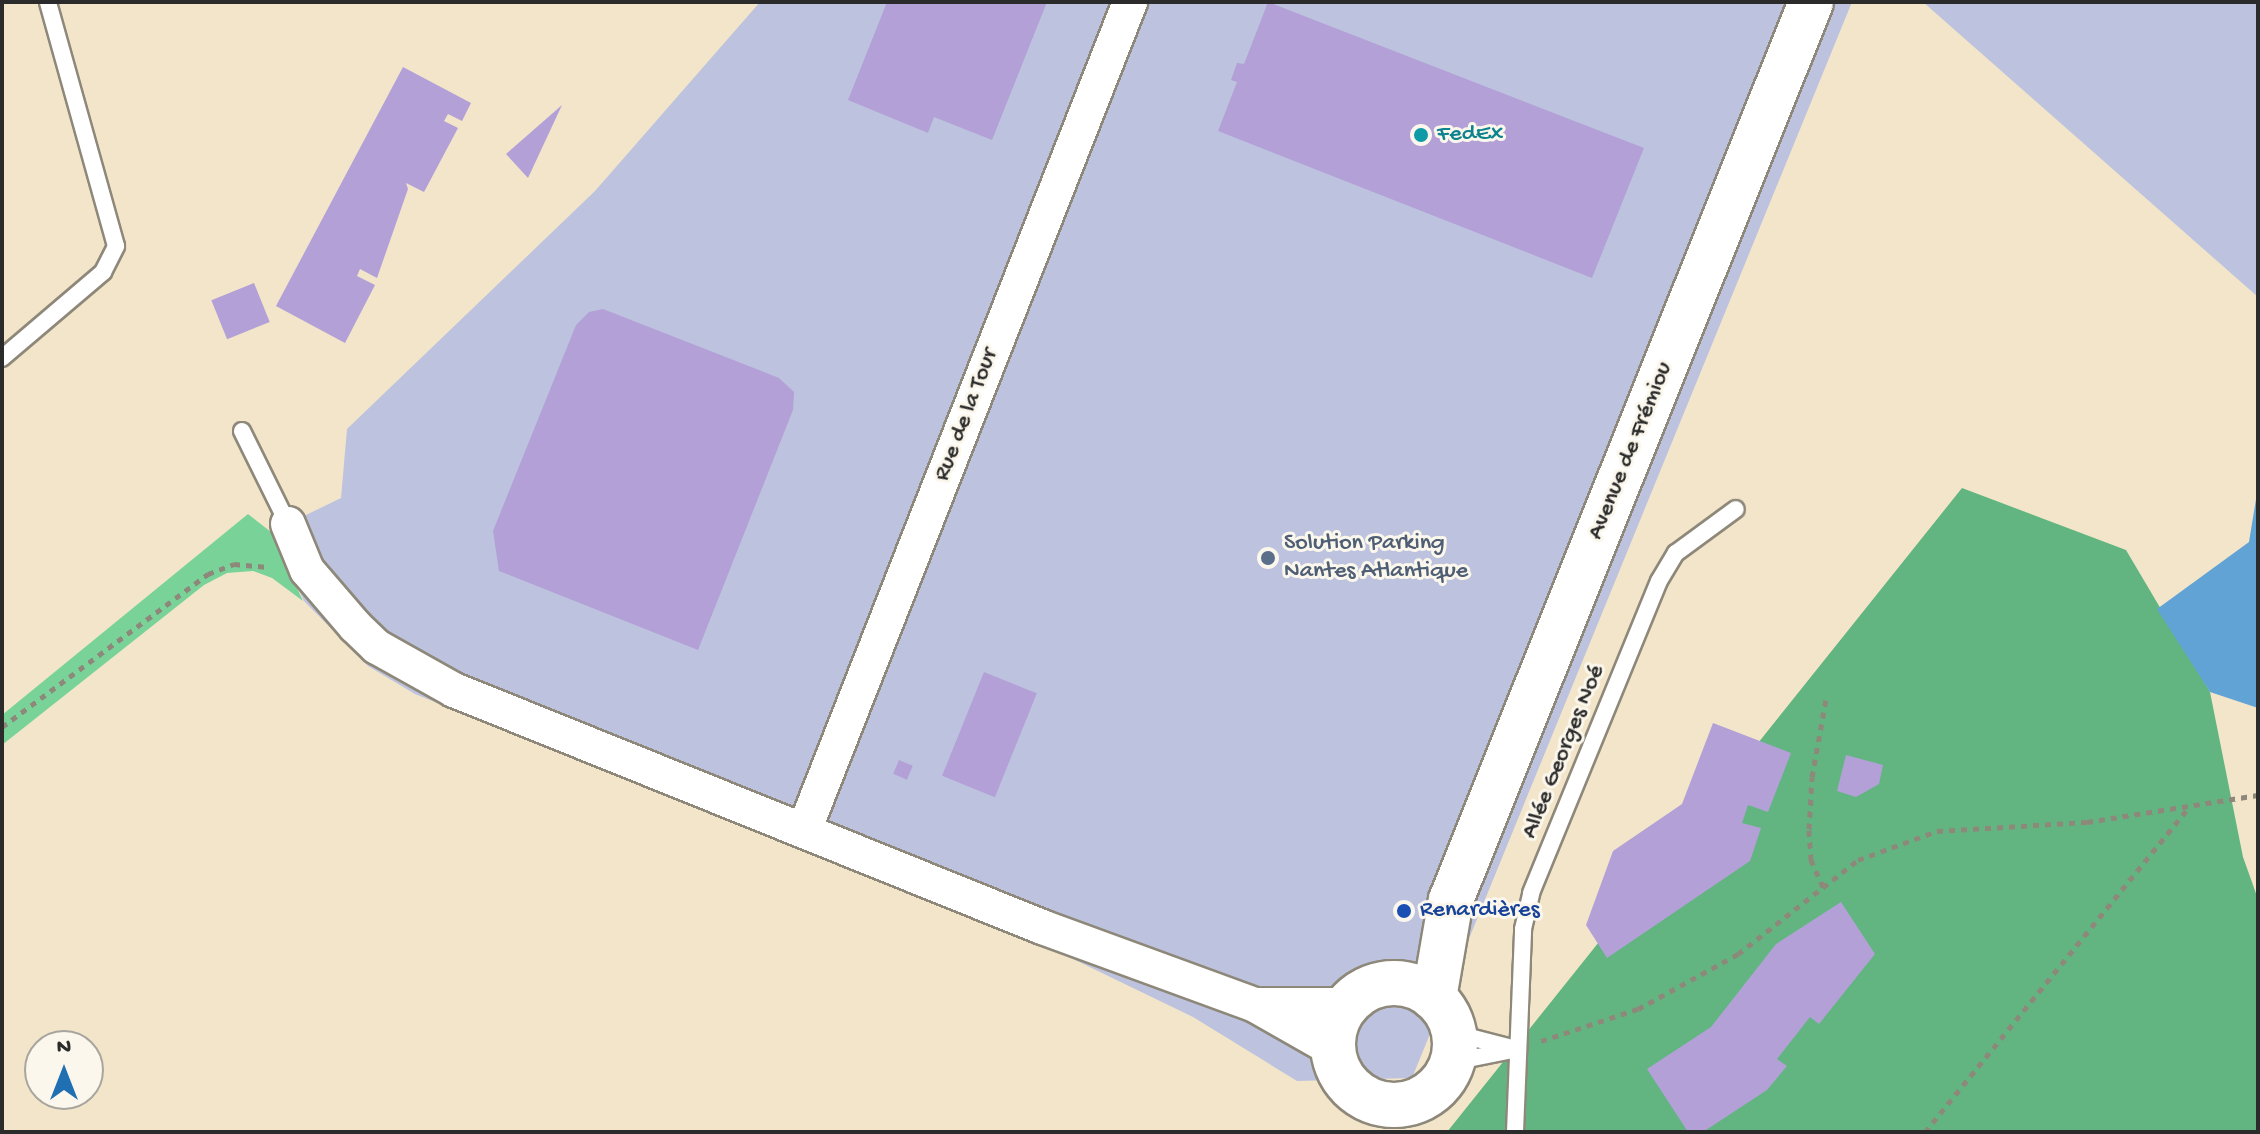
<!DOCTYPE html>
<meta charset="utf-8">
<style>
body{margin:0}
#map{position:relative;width:2260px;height:1134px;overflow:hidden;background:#f2e5ca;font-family:"Gochi Hand",sans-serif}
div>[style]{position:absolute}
.industrial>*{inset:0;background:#bdc3de}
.green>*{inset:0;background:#79d399}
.forest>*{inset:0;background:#62b581}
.water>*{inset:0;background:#61a3d5}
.building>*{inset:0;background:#b2a0d7;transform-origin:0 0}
.path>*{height:5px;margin-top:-2.5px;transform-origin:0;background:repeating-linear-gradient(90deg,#8e887a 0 6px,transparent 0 12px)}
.roads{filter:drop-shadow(2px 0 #8e887a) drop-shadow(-2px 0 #8e887a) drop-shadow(0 2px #8e887a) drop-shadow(0 -2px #8e887a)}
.lane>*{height:16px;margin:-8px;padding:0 8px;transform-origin:8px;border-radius:8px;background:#fff}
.street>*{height:34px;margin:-17px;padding:0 17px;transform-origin:17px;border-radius:17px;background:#fff}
.secondary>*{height:44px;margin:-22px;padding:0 22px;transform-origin:22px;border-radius:22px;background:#fff}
.secondary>.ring{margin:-22px;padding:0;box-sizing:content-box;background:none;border:44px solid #fff;border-radius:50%}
.dots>*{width:22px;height:22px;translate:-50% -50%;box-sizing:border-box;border:4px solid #fbf7ec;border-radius:50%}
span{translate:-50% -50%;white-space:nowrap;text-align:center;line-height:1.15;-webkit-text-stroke:6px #fbf7ec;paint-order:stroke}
.culture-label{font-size:24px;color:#0d838f}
.left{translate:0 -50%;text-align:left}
.street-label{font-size:24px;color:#2b2b2b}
.service-label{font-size:24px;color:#4e5e75}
.transit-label{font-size:24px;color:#164399}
.frame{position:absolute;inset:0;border:4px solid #2b2b2b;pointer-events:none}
.north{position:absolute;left:24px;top:1030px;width:80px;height:80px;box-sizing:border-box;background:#fbf7ec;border:2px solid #a8a59f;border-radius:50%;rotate:0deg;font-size:22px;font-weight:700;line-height:32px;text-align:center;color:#2b2b2b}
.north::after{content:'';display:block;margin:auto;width:28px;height:36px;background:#1f6fb2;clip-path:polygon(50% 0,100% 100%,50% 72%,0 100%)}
</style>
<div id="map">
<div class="industrial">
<div style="clip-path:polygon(760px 2px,1852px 2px,1412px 1078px,1297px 1081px,1193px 1017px,1071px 958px,415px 694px,368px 666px,304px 601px,271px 532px,341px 498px,347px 429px,595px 191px)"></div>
<div style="clip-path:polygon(1923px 2px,2258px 2px,2258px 297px)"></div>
</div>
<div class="green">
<div style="clip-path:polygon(248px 514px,271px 532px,303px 601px,272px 578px,253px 571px,227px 573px,204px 585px,2px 745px,2px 715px)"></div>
</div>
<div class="forest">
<div style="clip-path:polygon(1962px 488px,2126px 550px,2210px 692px,2243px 857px,2258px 899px,2258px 1132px,1447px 1132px)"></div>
</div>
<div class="water">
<div style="clip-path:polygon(2258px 487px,2258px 708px,2210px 692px,2157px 609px,2249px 542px)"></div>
</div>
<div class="building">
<div style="clip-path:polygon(887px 2px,1047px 2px,992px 140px,934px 117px,928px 133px,848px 100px)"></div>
<div style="clip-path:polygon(1268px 2px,1644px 148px,1592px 278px,1218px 131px,1237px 82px,1231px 80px,1237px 63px,1244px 64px)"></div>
<div style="clip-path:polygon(403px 67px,471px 103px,462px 121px,448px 114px,444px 121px,458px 128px,424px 192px,406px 183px,408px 189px,377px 278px,360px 269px,357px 276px,375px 285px,345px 343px,276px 306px)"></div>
<div style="clip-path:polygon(562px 105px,528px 178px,506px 154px)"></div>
<div style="left:254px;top:283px;width:42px;height:46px;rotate:68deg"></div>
<div style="clip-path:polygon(603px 309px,779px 378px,794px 392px,793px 410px,698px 650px,499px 571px,493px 531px,576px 325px,589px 312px)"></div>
<div style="left:984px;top:672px;width:57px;height:112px;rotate:22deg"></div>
<div style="clip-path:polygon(1713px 723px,1791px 753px,1768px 812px,1748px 805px,1742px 823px,1761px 828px,1750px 861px,1607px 958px,1586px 925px,1613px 851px,1682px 804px)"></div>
<div style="clip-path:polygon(1846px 755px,1883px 765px,1879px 784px,1856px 797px,1837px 791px)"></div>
<div style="left:899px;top:760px;width:15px;height:15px;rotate:23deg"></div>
<div style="clip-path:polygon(1841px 902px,1875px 954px,1819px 1024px,1810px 1017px,1777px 1059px,1787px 1066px,1767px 1090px,1703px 1132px,1688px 1132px,1647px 1069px,1711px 1027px,1776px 944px)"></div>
</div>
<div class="path">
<div style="left:2px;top:727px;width:257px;rotate:-36.6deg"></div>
<div style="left:208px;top:574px;width:28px;rotate:-21deg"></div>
<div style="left:234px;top:564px;width:34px;rotate:5deg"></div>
<div style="left:1823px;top:887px;width:30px;rotate:-114deg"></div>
<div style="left:1811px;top:860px;width:31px;rotate:-94deg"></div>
<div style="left:1809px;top:829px;width:52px;rotate:-86.7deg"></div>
<div style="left:1812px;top:777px;width:84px;rotate:-79.8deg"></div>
<div style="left:1541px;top:1041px;width:102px;rotate:-18.3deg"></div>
<div style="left:1638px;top:1009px;width:114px;rotate:-28.8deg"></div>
<div style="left:1738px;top:954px;width:152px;rotate:-38.1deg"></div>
<div style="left:1858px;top:860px;width:84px;rotate:-20.2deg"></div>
<div style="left:1937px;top:831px;width:150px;rotate:-3.4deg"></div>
<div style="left:2087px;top:822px;width:173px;rotate:-9deg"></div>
<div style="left:1925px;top:1132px;width:419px;rotate:-50.9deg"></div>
</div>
<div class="roads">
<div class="lane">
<div style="left:2px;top:358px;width:133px;rotate:-40.4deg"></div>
<div style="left:103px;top:272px;width:29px;rotate:-63deg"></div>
<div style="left:116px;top:246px;width:253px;rotate:-105.6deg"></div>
<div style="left:242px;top:431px;width:104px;rotate:63.7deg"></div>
<div style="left:1454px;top:1033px;width:60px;rotate:14.5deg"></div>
<div style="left:1453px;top:1062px;width:65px;rotate:-11.5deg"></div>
<div style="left:1515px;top:1132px;width:203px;rotate:-87.7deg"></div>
<div style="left:1523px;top:929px;width:37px;rotate:-77deg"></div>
<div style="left:1531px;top:893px;width:337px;rotate:-67.7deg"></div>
<div style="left:1659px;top:581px;width:33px;rotate:-59deg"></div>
<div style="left:1676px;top:553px;width:74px;rotate:-36.3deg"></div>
</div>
<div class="street">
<div style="left:288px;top:524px;width:50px;rotate:67.6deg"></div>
<div style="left:307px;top:570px;width:74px;rotate:49.4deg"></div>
<div style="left:355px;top:626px;width:30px;rotate:44deg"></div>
<div style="left:377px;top:647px;width:88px;rotate:29.2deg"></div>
<div style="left:454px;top:690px;width:634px;rotate:21.95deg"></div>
<div style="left:1042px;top:927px;width:227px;rotate:20.1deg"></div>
<div style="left:1255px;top:1005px;width:89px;rotate:29.7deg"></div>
<div style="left:805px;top:828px;width:888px;rotate:-68.52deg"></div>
<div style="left:1259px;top:1005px;width:87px"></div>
</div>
<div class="secondary">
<div class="ring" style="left:1333px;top:983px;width:78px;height:78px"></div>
<div style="left:1434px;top:998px;width:99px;rotate:-80.2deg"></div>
<div style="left:1451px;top:900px;width:967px;rotate:-68.15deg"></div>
</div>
</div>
<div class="dots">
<div style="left:1421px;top:135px;background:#0f9aa8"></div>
<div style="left:1268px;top:558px;background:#5c6f8a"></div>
<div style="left:1404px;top:911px;background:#1a4fb4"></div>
</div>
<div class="culture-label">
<span class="left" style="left:1437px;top:135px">FedEx</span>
</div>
<div class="street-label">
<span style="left:967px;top:415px;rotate:-69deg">Rue de la Tour</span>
<span style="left:1631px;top:451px;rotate:-68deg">Avenue de Frémiou</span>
<span style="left:1564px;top:752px;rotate:-68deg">Allée Georges Noé</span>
</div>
<div class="service-label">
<span class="left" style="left:1284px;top:558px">Solution Parking<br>Nantes Atlantique</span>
</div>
<div class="transit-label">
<span class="left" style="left:1420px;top:911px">Renardières</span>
</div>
<div class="frame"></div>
<div class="north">N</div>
</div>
